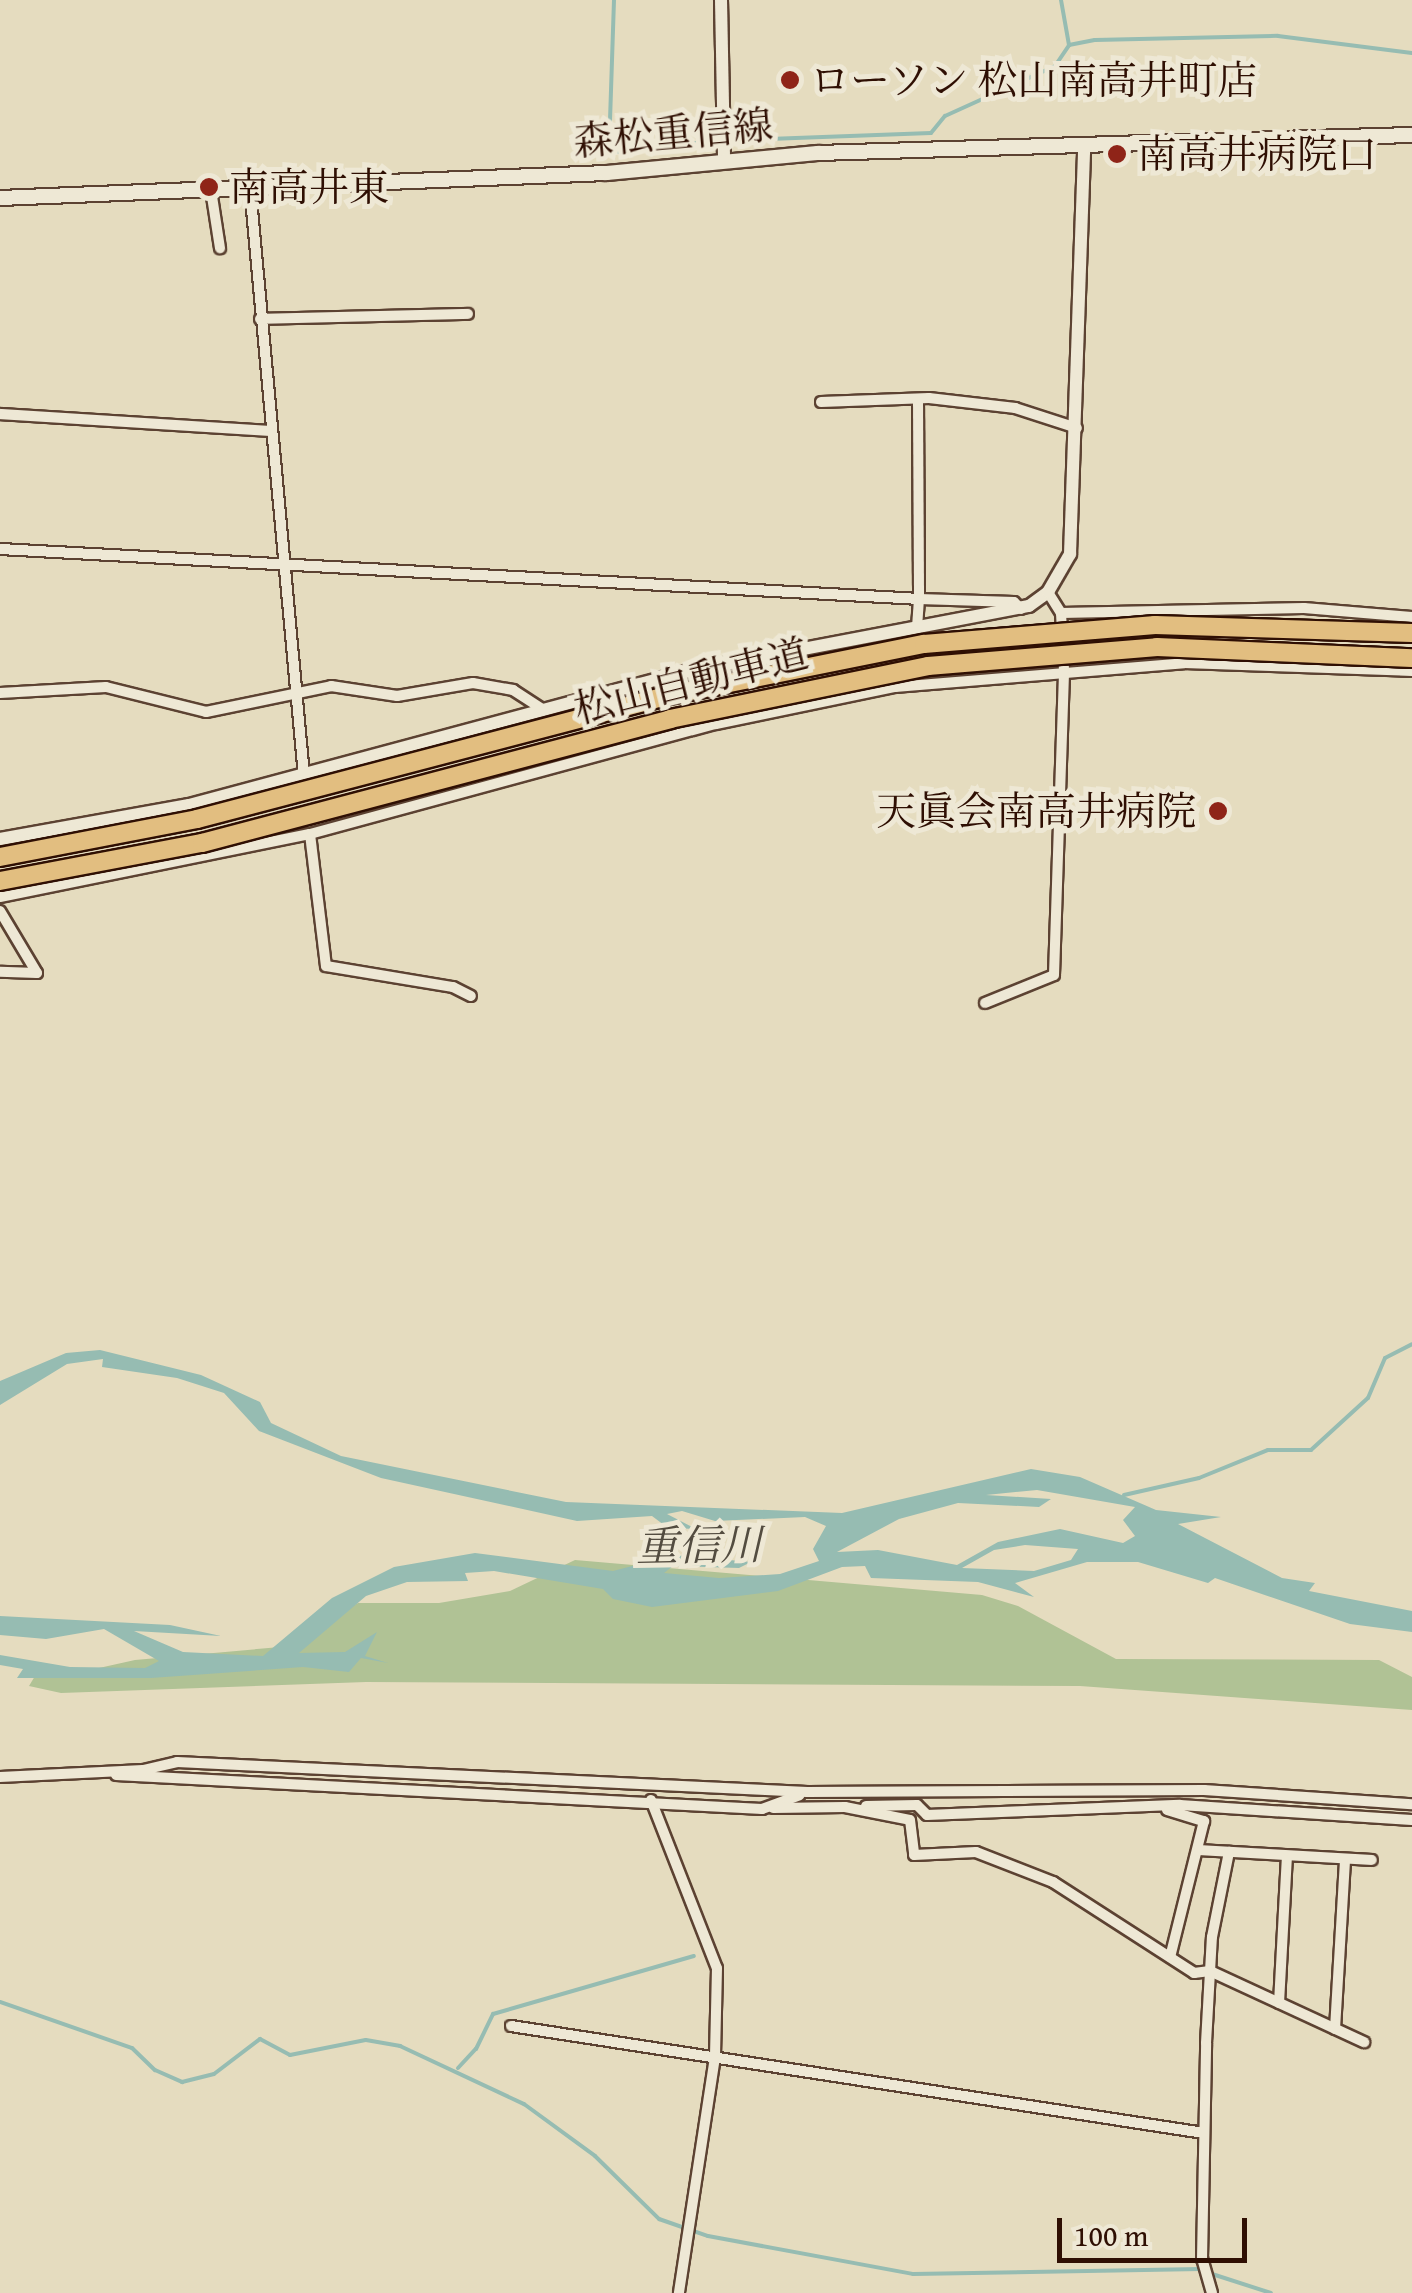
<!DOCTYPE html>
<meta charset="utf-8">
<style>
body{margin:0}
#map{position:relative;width:1412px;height:2293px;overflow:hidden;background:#e5dcbf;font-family:"Gentium Book Plus","Noto Serif JP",serif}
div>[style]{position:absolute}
.green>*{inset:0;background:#b0c295}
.water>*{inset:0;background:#96bcb2}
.stream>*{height:4px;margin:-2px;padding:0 2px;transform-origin:2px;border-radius:2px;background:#96bcb2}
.roads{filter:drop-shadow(2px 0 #5c4232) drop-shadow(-2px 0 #5c4232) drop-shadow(0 2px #5c4232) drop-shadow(0 -2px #5c4232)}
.minor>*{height:10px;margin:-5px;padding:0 5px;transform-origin:5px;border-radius:5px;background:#eee8d5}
.tertiary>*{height:12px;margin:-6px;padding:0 6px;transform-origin:6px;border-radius:6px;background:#eee8d5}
.secondary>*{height:14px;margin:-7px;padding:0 7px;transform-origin:7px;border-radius:7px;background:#eee8d5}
.bridges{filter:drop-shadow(2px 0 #2f0f03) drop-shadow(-2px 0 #2f0f03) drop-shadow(0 2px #2f0f03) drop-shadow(0 -2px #2f0f03)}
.motorway-bridge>*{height:18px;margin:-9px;padding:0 9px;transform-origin:9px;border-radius:9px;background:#e2be80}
.dots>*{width:28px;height:28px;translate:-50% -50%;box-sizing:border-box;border:5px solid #eee8d5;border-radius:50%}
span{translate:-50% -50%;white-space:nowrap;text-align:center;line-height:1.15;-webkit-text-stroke:10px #eee8d5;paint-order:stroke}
.poi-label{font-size:40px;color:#2f0f03}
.left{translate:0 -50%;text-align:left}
.right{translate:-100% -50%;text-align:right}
.street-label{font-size:40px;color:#2f0f03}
.water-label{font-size:42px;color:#534c40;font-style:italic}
.scale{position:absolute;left:1057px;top:2218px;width:190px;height:45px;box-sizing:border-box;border:5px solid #2f0f03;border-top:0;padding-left:12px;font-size:30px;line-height:35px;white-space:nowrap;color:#2f0f03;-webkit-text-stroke:8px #eee8d5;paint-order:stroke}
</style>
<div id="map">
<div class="green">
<div style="clip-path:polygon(575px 1560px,982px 1595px,1018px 1606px,1116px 1659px,1379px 1660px,1412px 1677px,1412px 1710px,1080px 1686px,366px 1682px,61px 1693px,29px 1686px,35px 1676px,54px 1678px,135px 1660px,280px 1647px,358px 1603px,439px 1603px,510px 1591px)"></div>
</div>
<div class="water">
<div style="clip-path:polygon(evenodd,100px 1350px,201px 1375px,260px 1402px,271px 1423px,341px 1456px,566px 1502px,842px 1513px,1031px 1469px,1080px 1477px,1156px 1510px,1221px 1517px,1178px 1524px,1282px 1578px,1315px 1583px,1309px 1591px,1412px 1611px,1412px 1632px,1350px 1624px,1215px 1578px,1208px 1583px,1138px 1562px,1087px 1562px,1015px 1583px,1034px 1597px,978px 1582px,871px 1578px,865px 1566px,842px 1567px,778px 1591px,652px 1607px,613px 1599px,603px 1589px,494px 1571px,465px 1573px,468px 1581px,407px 1582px,366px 1596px,299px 1653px,345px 1652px,377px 1632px,365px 1656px,388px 1663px,361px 1658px,349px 1672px,303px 1667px,151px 1678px,17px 1678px,23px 1669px,0 1665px,0 1655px,70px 1667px,145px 1668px,159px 1661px,104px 1629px,46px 1639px,0 1635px,0 1616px,170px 1625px,221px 1636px,134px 1631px,183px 1652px,263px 1656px,332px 1598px,394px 1567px,475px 1553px,613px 1571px,675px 1555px,751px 1562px,739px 1568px,673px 1566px,664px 1573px,719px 1578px,780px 1574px,819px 1561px,813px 1549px,826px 1526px,805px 1517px,715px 1521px,682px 1511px,667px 1514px,696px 1529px,668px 1528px,652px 1516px,577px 1521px,381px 1478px,259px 1431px,224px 1393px,177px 1378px,102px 1367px,103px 1359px,67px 1364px,0 1405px,0 1381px,66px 1353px,100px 1350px,1037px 1490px,1135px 1507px,1123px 1520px,1135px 1536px,1123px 1543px,1060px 1529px,998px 1542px,957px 1565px,878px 1550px,837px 1552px,899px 1519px,958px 1503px,1039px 1507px,1051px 1499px,986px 1495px,1037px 1490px,100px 1350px,1025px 1545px,1078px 1549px,1071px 1560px,1034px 1571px,962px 1568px,994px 1550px,1025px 1545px)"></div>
</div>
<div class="stream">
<div style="left:614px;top:0;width:153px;rotate:91.9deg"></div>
<div style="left:609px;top:153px;width:106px;rotate:-6.5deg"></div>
<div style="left:714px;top:141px;width:217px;rotate:-2.1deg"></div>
<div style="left:931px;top:133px;width:22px;rotate:-51deg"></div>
<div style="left:945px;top:116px;width:121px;rotate:-24.4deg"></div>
<div style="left:1055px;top:66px;width:25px;rotate:-56deg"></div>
<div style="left:1069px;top:45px;width:26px;rotate:-11deg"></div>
<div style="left:1095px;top:40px;width:183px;rotate:-1.3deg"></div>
<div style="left:1278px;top:36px;width:135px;rotate:7.2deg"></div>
<div style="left:1061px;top:0;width:46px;rotate:79.9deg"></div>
<div style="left:1124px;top:1495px;width:77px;rotate:-12.8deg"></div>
<div style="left:1199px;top:1478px;width:74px;rotate:-22.1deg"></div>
<div style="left:1268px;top:1450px;width:43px"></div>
<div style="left:1311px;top:1450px;width:77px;rotate:-42.4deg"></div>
<div style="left:1368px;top:1398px;width:43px;rotate:-67deg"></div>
<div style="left:1385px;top:1358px;width:30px;rotate:-27deg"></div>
<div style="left:0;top:2002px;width:140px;rotate:19.2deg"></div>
<div style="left:132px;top:2048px;width:32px;rotate:44deg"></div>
<div style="left:155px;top:2070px;width:30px;rotate:24deg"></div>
<div style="left:182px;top:2082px;width:33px;rotate:-14deg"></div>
<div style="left:214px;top:2074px;width:58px;rotate:-37.3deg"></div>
<div style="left:260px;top:2039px;width:34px;rotate:28deg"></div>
<div style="left:290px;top:2055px;width:77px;rotate:-11.2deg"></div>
<div style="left:366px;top:2040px;width:35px;rotate:10deg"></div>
<div style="left:400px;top:2046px;width:137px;rotate:25.1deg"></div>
<div style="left:524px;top:2104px;width:88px;rotate:36.2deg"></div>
<div style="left:595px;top:2156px;width:90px;rotate:44.5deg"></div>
<div style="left:659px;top:2219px;width:52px;rotate:19.1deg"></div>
<div style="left:708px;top:2236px;width:208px;rotate:10.5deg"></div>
<div style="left:913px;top:2274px;width:288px;rotate:-1deg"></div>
<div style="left:458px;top:2068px;width:26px;rotate:-47deg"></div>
<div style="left:476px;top:2049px;width:39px;rotate:-64deg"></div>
<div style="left:493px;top:2014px;width:209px;rotate:-16.1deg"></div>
<div style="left:1209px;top:2273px;width:65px;rotate:17.9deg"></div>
</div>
<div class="roads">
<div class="minor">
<div style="left:250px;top:188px;width:590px;rotate:84.75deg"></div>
<div style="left:211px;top:190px;width:59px;rotate:81.2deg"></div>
<div style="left:260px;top:319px;width:208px;rotate:-1.4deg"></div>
<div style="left:918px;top:400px;width:199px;rotate:89.7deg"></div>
<div style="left:919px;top:599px;width:95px;rotate:1.8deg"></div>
<div style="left:1014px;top:602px;width:10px;rotate:45deg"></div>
<div style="left:821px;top:402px;width:108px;rotate:-2.1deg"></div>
<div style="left:929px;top:398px;width:87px;rotate:6.6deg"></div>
<div style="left:1015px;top:408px;width:65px;rotate:17.9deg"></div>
<div style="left:0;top:414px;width:270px;rotate:3.6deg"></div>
<div style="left:0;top:549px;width:920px;rotate:3.11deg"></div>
<div style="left:919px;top:599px;width:27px;rotate:94deg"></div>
<div style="left:1061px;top:613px;width:243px;rotate:-1.2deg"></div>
<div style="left:1304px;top:608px;width:108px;rotate:4.8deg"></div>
<div style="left:0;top:693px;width:106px;rotate:-3.2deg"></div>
<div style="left:106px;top:687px;width:103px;rotate:14deg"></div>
<div style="left:206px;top:712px;width:128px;rotate:-11.7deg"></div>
<div style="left:331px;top:686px;width:67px;rotate:8.6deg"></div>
<div style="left:397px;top:696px;width:77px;rotate:-9.7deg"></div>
<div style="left:473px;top:683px;width:41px;rotate:9.9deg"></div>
<div style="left:513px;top:690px;width:37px;rotate:33deg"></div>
<div style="left:310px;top:834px;width:133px;rotate:83.1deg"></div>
<div style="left:326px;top:966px;width:129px;rotate:9.4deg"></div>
<div style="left:453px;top:987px;width:20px;rotate:27deg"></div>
<div style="left:0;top:897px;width:316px;rotate:-11.5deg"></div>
<div style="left:310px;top:834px;width:421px;rotate:-15.2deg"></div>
<div style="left:716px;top:724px;width:183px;rotate:-11.7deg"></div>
<div style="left:895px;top:687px;width:290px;rotate:-4.7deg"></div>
<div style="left:1184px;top:663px;width:228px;rotate:2deg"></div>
<div style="left:0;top:911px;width:72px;rotate:59.2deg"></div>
<div style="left:37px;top:973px;width:37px;rotate:-178deg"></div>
<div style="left:985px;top:1003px;width:74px;rotate:-22.1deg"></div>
<div style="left:1054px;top:975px;width:305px;rotate:-88.1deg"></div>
<div style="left:1064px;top:670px;width:57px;rotate:-93deg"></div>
<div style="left:1061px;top:613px;width:25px;rotate:-122deg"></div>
<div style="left:116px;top:1775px;width:647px;rotate:3.01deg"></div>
<div style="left:762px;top:1809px;width:40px;rotate:-20.2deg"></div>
<div style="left:0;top:1777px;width:143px;rotate:-2.8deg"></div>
<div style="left:143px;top:1770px;width:35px;rotate:-13deg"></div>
<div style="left:177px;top:1762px;width:631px;rotate:2.73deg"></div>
<div style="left:807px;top:1792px;width:397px;rotate:-0.3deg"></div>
<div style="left:1204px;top:1790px;width:208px;rotate:3.9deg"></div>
<div style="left:651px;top:1800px;width:180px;rotate:68.6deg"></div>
<div style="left:717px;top:1968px;width:89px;rotate:91.3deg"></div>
<div style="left:715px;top:2057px;width:239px;rotate:98.7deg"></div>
<div style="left:866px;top:1806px;width:51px;rotate:-1.1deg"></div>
<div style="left:917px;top:1805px;width:14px;rotate:45deg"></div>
<div style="left:927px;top:1815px;width:253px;rotate:-2.3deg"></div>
<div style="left:1180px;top:1805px;width:232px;rotate:3.7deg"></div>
<div style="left:773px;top:1808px;width:72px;rotate:-0.8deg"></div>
<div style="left:845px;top:1807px;width:66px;rotate:11.3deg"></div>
<div style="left:910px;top:1820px;width:35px;rotate:83deg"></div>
<div style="left:914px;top:1855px;width:62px;rotate:-2.8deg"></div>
<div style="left:976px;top:1852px;width:83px;rotate:21.3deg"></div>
<div style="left:1053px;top:1882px;width:168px;rotate:32.8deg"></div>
<div style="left:1194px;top:1973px;width:16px;rotate:-7deg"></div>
<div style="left:1210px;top:1971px;width:170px;rotate:24.8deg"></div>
<div style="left:1167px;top:1810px;width:39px;rotate:17deg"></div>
<div style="left:1204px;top:1821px;width:140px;rotate:104deg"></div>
<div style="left:1199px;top:1850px;width:173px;rotate:3.3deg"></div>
<div style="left:1279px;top:2003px;width:147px;rotate:-86.9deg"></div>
<div style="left:511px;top:2026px;width:701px;rotate:8.78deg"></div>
<div style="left:1335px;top:2029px;width:170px;rotate:-86.6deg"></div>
<div style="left:1212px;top:2293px;width:35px;rotate:-106deg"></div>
<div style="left:1202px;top:2259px;width:216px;rotate:-88.9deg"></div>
<div style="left:1206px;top:2043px;width:106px;rotate:-86.8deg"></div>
<div style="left:1212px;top:1937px;width:87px;rotate:-78.7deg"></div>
</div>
<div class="tertiary">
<div style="left:721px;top:0;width:161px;rotate:88.9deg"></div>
<div style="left:0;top:839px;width:192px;rotate:-10.2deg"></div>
<div style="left:189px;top:805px;width:517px;rotate:-15.03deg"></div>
<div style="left:688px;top:671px;width:347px;rotate:-10.8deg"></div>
<div style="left:1029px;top:606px;width:24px;rotate:-36deg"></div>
<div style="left:1048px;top:592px;width:44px;rotate:-59.9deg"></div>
<div style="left:1070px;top:554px;width:408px;rotate:-88deg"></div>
</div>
<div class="secondary">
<div style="left:0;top:198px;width:607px;rotate:-2.36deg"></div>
<div style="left:606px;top:173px;width:213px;rotate:-5.4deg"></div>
<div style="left:818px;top:153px;width:594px;rotate:-1.74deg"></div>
</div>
</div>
<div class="bridges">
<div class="motorway-bridge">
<div style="left:0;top:857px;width:201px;rotate:-10.9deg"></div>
<div style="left:197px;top:819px;width:484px;rotate:-14.7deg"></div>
<div style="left:665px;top:696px;width:264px;rotate:-11.4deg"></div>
<div style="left:924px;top:644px;width:232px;rotate:-4.7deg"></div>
<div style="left:1155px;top:625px;width:257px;rotate:1.8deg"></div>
<div style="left:0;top:881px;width:206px;rotate:-10.7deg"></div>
<div style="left:202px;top:843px;width:484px;rotate:-14.8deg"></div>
<div style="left:670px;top:719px;width:263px;rotate:-11.6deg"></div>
<div style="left:928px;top:666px;width:230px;rotate:-4.7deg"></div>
<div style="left:1157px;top:647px;width:255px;rotate:2.5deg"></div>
</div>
</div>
<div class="dots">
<div style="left:790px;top:80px;background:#8f2418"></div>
<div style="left:1117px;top:154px;background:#8f2418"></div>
<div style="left:209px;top:187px;background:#8f2418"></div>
<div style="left:1218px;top:811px;background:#8f2418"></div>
</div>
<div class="poi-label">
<span class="left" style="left:810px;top:80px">ローソン 松山南高井町店</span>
<span class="left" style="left:1137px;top:154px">南高井病院口</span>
<span class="left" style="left:229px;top:187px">南高井東</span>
<span class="right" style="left:1196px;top:811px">天眞会南高井病院</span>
</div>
<div class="street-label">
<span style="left:673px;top:133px;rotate:-5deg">森松重信線</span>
<span style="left:691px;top:681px;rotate:-14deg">松山自動車道</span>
</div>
<div class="water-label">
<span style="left:699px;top:1545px;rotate:-1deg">重信川</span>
</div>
<div class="scale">100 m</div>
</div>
